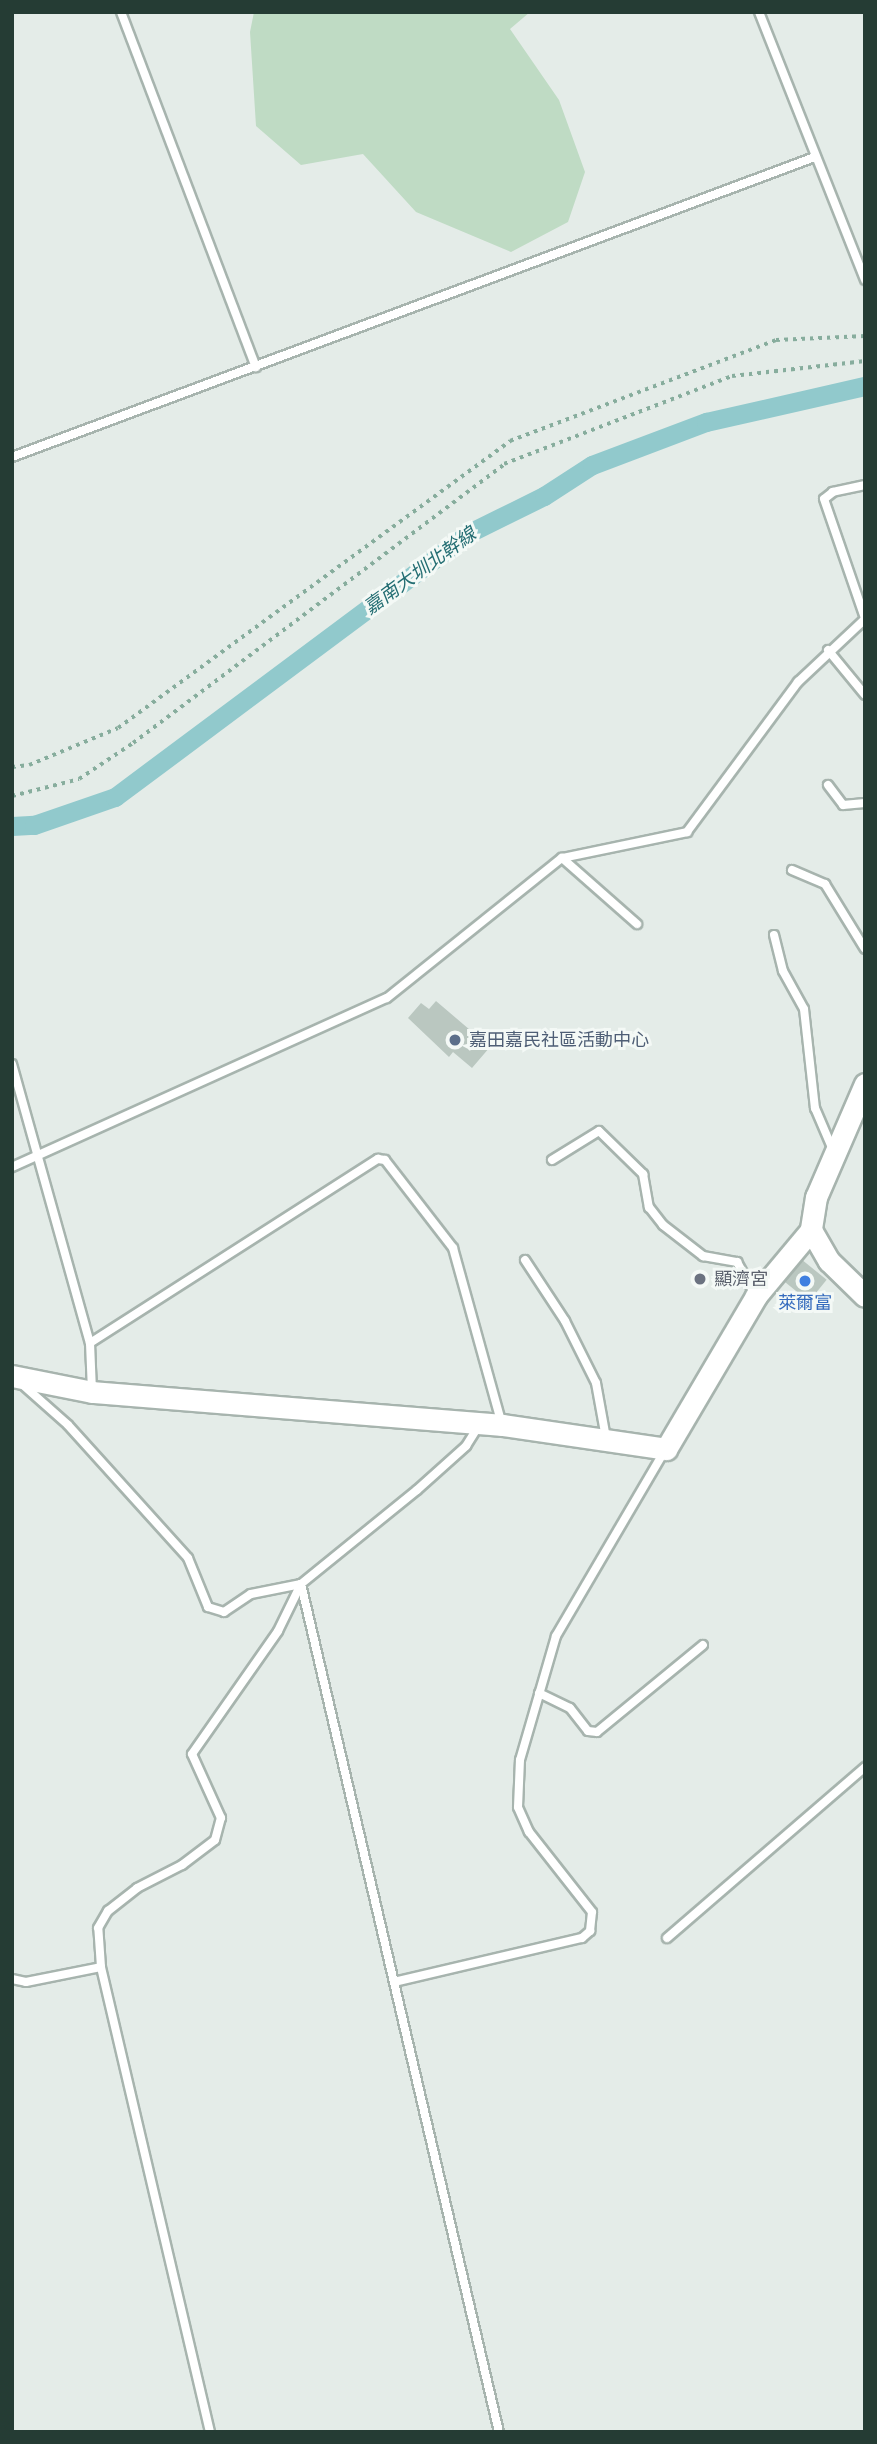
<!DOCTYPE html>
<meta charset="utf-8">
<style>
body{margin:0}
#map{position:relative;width:877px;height:2444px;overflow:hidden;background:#e4ece8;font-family:Helvetica,"Noto Sans TC",sans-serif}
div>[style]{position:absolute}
.green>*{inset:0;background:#bfdbc4}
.canal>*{height:19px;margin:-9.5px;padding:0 9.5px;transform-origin:9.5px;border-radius:9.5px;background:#91c9cc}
.building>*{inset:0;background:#bac7c0;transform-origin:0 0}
.path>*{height:3.5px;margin-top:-1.75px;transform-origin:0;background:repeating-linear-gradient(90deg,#87ad9d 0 3.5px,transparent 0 8.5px)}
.roads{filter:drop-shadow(2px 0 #a7b4ae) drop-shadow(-2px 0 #a7b4ae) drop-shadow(0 2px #a7b4ae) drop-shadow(0 -2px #a7b4ae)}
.service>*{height:8px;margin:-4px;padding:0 4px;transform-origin:4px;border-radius:4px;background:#fff}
.tertiary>*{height:21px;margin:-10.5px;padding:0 10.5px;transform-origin:10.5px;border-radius:10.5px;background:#fff}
.dots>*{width:19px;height:19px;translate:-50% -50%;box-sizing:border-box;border:4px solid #f4f9f6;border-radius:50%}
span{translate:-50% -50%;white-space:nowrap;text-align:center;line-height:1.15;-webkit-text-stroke:6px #f4f9f6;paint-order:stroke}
.service-label{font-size:18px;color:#4e5e75}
.left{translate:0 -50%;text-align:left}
.worship-label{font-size:18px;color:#5b616d}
.shop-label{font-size:18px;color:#366cbe}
.water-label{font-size:19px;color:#246e73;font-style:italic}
.frame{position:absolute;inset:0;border:14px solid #253c34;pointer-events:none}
</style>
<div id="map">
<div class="green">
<div style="clip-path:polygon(254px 12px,530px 12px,510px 29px,559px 100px,585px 172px,568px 222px,511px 252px,416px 212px,363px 154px,301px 165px,256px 126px,250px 32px)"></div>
</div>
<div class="canal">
<div style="left:12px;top:826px;width:22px;rotate:-3deg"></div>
<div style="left:34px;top:825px;width:86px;rotate:-19.1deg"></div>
<div style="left:115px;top:797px;width:442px;rotate:-36.7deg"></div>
<div style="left:469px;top:533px;width:84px;rotate:-26.3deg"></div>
<div style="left:544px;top:496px;width:57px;rotate:-32.9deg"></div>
<div style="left:592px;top:465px;width:122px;rotate:-20.7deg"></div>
<div style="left:706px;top:422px;width:163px;rotate:-12.8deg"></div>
</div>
<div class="building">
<div style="clip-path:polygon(436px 1001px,490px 1047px,472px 1068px,453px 1052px,449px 1057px,408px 1018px,421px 1003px,429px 1009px)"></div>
<div style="left:801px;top:1259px;width:33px;height:28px;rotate:39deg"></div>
</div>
<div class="path">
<div style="left:12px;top:767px;width:17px;rotate:-7deg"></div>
<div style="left:29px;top:765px;width:96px;rotate:-22.6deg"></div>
<div style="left:118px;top:728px;width:486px;rotate:-36.2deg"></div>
<div style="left:510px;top:441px;width:285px;rotate:-20.8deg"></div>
<div style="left:776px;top:340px;width:89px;rotate:-2.6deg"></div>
<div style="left:12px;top:796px;width:69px;rotate:-14.2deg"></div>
<div style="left:79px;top:779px;width:65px;rotate:-33.7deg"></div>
<div style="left:133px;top:743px;width:464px;rotate:-36.9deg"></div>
<div style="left:504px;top:464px;width:244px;rotate:-21.1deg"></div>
<div style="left:732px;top:376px;width:134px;rotate:-6.4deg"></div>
</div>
<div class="roads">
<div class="service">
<div style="left:121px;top:12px;width:380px;rotate:69.2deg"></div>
<div style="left:759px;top:12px;width:288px;rotate:68.4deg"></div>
<div style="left:12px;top:457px;width:857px;rotate:-20.49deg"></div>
<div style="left:865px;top:485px;width:33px;rotate:168deg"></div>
<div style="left:833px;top:492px;width:11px;rotate:142deg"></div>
<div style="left:824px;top:499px;width:126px;rotate:71deg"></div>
<div style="left:828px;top:650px;width:58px;rotate:50.6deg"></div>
<div style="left:828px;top:785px;width:25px;rotate:53deg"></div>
<div style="left:843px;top:805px;width:22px;rotate:-5deg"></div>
<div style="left:562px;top:858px;width:100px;rotate:41.3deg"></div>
<div style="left:792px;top:870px;width:36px;rotate:23deg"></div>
<div style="left:825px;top:884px;width:76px;rotate:58.4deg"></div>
<div style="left:774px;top:935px;width:37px;rotate:76deg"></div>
<div style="left:783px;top:971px;width:43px;rotate:61.1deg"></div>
<div style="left:804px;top:1009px;width:100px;rotate:83.7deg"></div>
<div style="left:815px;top:1108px;width:46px;rotate:66.8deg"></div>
<div style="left:12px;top:1064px;width:290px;rotate:74.4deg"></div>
<div style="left:90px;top:1343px;width:47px;rotate:87.6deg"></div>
<div style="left:552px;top:1160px;width:55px;rotate:-31.7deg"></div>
<div style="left:599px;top:1131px;width:62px;rotate:44.3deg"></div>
<div style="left:643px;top:1174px;width:34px;rotate:80deg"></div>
<div style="left:649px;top:1207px;width:23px;rotate:52deg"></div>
<div style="left:663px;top:1225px;width:51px;rotate:37.8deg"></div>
<div style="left:703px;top:1256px;width:35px;rotate:10deg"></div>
<div style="left:737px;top:1262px;width:37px;rotate:61deg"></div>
<div style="left:12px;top:1167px;width:411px;rotate:-24.3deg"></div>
<div style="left:387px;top:998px;width:224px;rotate:-38.7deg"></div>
<div style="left:562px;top:858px;width:128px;rotate:-11.7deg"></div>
<div style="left:687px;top:832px;width:187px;rotate:-53.5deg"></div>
<div style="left:798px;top:682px;width:92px;rotate:-43.2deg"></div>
<div style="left:525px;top:1260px;width:73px;rotate:56.7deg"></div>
<div style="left:565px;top:1321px;width:69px;rotate:63.4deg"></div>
<div style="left:596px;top:1383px;width:56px;rotate:79.7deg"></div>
<div style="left:90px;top:1343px;width:342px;rotate:-32.6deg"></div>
<div style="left:378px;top:1159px;width:7px;rotate:8deg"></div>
<div style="left:385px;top:1160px;width:111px;rotate:52.3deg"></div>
<div style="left:453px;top:1248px;width:184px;rotate:74.5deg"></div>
<div style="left:23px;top:1385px;width:60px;rotate:41.6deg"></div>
<div style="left:68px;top:1425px;width:179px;rotate:47.9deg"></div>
<div style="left:188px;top:1558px;width:53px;rotate:67.8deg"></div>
<div style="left:208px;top:1607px;width:17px;rotate:17deg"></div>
<div style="left:224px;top:1612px;width:32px;rotate:-34deg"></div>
<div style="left:251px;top:1594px;width:51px;rotate:-11.3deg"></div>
<div style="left:301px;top:1584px;width:871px;rotate:76.86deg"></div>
<div style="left:539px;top:1693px;width:34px;rotate:26deg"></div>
<div style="left:570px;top:1708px;width:29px;rotate:52deg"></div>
<div style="left:588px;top:1731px;width:9px;rotate:6deg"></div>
<div style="left:597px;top:1732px;width:137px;rotate:-39.4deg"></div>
<div style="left:667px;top:1938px;width:262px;rotate:-40.8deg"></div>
<div style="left:12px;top:1979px;width:14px;rotate:12deg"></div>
<div style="left:26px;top:1982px;width:76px;rotate:-11.3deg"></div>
<div style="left:394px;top:1982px;width:193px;rotate:-13.2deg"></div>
<div style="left:582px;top:1938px;width:11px;rotate:-41deg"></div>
<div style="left:590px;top:1931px;width:19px;rotate:-84deg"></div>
<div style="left:592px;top:1912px;width:102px;rotate:-128.2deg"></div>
<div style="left:529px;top:1832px;width:27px;rotate:-114deg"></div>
<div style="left:518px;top:1807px;width:47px;rotate:-87.6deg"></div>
<div style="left:520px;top:1760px;width:129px;rotate:-73.8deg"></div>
<div style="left:556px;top:1636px;width:213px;rotate:-59.6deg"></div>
<div style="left:210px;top:2432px;width:478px;rotate:-103.2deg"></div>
<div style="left:101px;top:1967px;width:39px;rotate:-94deg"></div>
<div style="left:98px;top:1928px;width:20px;rotate:-60deg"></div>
<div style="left:108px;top:1911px;width:37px;rotate:-38deg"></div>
<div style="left:137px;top:1888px;width:51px;rotate:-27.1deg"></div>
<div style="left:182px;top:1865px;width:41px;rotate:-37.1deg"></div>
<div style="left:215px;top:1840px;width:23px;rotate:-75deg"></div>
<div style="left:221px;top:1818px;width:70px;rotate:-114.4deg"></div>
<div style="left:192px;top:1754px;width:150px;rotate:-55deg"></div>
<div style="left:278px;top:1631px;width:52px;rotate:-63.9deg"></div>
<div style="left:301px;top:1584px;width:149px;rotate:-39deg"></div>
<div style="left:417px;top:1490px;width:66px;rotate:-41.9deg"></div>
<div style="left:466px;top:1446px;width:25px;rotate:-58deg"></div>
</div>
<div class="tertiary">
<div style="left:865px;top:1084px;width:123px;rotate:113.4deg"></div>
<div style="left:816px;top:1197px;width:33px;rotate:99deg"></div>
<div style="left:811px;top:1230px;width:36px;rotate:60deg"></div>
<div style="left:829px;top:1261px;width:50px;rotate:44.2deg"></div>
<div style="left:12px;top:1376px;width:82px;rotate:11.3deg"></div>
<div style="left:92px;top:1392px;width:411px;rotate:4.6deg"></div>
<div style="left:502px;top:1425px;width:166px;rotate:8.3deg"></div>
<div style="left:666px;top:1449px;width:178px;rotate:-59.5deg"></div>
<div style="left:756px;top:1296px;width:86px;rotate:-50.2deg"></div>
</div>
</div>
<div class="dots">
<div style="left:455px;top:1040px;background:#5c6f8a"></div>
<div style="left:700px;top:1279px;background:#6b7280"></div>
<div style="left:805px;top:1281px;background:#3f7fe0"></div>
</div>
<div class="service-label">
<span class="left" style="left:469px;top:1040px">嘉田嘉民社區活動中心</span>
</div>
<div class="worship-label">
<span class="left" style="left:714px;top:1279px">顯濟宮</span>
</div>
<div class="shop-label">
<span style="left:805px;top:1303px">萊爾富</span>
</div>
<div class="water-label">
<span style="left:420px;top:571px;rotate:-36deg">嘉南大圳北幹線</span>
</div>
<div class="frame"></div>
</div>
